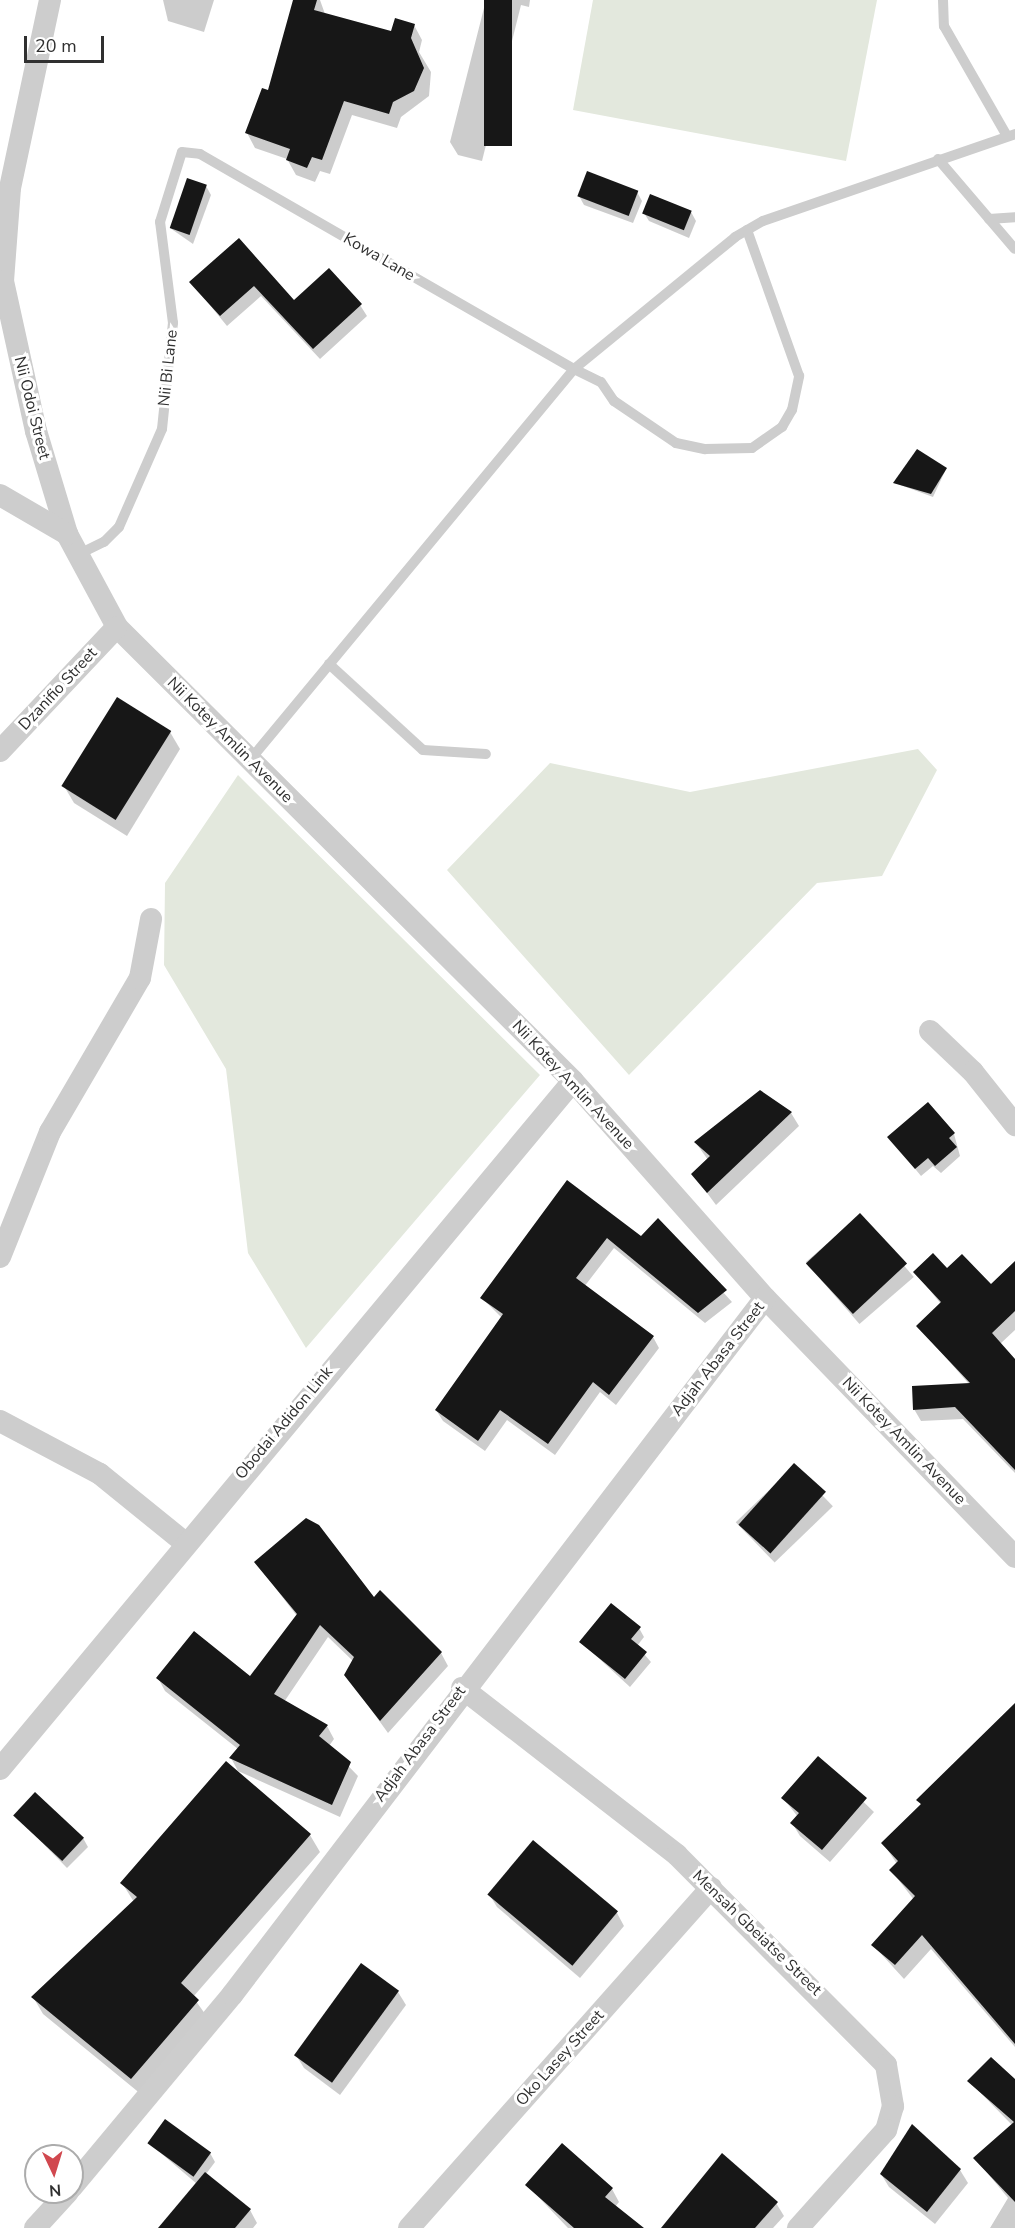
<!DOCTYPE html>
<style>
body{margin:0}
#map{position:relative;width:1015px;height:2228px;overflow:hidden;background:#fff;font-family:"Nunito Sans",sans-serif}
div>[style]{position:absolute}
.green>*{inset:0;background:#e3e8dd}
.shadow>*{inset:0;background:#0003;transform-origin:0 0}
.building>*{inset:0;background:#171717;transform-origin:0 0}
.lane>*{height:10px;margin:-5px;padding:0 5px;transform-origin:5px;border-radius:5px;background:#cdcdcd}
.street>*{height:22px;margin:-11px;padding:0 11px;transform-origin:11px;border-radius:11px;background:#cdcdcd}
span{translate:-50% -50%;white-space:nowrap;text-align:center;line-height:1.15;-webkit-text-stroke:6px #fff;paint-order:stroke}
.street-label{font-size:16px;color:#303030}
.north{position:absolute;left:24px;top:2144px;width:60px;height:60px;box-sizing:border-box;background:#fff;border:2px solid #acacac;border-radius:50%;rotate:176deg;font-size:16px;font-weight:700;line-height:24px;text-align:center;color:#303030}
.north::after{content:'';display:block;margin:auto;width:21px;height:27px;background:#d1484f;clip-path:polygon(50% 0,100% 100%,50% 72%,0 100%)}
.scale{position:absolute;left:24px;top:36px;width:80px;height:27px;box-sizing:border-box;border:3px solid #303030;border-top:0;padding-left:8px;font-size:18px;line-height:21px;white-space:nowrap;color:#303030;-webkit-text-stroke:4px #fff;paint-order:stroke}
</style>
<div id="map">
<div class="green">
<div style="clip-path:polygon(593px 0,877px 0,846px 161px,573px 110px)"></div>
<div style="clip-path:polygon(918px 749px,937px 770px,882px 876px,817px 883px,629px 1075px,447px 870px,550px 763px,690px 792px)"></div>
<div style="clip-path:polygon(238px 775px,540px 1075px,306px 1348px,248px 1253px,226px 1069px,164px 965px,165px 883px)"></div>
</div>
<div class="shadow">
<div style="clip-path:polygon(163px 0,214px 0,204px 32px,168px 21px)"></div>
<div style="clip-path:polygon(295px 0,320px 0,325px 14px,392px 33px,414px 25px,422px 40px,419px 52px,431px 72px,429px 96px,401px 117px,397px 128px,352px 115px,330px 174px,320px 171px,315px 182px,296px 175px,287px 159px,255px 148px,247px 133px,269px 92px)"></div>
<div style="clip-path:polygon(486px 0,530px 0,529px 7px,521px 5px,482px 161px,458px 155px,450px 142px)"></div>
<div style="clip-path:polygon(206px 186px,211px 195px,193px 244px,170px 228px)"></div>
<div style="clip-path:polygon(637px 192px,642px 201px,633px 223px,584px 205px,579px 196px)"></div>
<div style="clip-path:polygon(691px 212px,696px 221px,689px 238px,649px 221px,644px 213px)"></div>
<div style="clip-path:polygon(239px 240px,294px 302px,360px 305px,367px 316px,320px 359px,261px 296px,227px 326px,191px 282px)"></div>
<div style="clip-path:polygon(946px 469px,933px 497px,895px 483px)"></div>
<div style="clip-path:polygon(170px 732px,180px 749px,127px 836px,74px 803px,64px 786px)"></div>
<div style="clip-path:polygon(760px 1092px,791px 1113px,799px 1126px,716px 1205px,693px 1174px,708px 1160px,696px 1143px)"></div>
<div style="clip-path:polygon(954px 1134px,960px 1156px,941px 1173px,933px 1166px,921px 1176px,889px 1137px)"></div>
<div style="clip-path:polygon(568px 1183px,641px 1238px,658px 1220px,732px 1302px,705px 1323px,614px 1248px,584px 1287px,653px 1337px,659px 1348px,616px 1405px,600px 1392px,555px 1455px,507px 1420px,485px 1451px,443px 1421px,436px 1410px,502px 1318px,482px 1298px)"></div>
<div style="left:860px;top:1215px;width:82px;height:72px;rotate:49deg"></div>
<div style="clip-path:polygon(1015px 1263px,1015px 1330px,1000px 1344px,1015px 1360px,1015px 1473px,963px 1419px,921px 1421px,914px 1409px,969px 1384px,918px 1326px,941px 1304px,915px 1272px,947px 1270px,991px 1286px)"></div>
<div style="left:794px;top:1466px;width:56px;height:81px;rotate:46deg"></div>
<div style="clip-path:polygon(256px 1563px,374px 1599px,441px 1653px,448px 1666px,388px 1733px,346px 1675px,353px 1661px,328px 1637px,284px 1702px,327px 1726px,334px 1739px,329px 1746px,358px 1776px,340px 1817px,238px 1771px,231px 1758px,238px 1749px,165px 1691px,158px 1678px,251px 1678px,297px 1616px)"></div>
<div style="clip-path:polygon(639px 1628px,644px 1637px,637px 1646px,651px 1662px,630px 1687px,581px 1642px)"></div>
<div style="clip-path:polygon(1015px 1705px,1015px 2047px,931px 1949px,904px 1979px,873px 1945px,914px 1900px,891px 1870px,897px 1864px,883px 1843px,921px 1805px,918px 1800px)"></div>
<div style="clip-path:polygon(818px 1758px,874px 1812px,830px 1862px,800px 1836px,792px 1823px,798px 1817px,783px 1798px)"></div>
<div style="clip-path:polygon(15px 1815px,83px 1838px,88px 1847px,67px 1868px)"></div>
<div style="clip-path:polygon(310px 1835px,320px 1852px,193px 1997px,208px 2018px,142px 2095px,43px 2014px,33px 1997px,134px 1902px,122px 1883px)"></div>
<div style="clip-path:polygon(489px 1894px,617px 1913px,624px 1926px,580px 1978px,497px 1907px)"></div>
<div style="clip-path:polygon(398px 1992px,406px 2005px,340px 2095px,304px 2068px,296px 2055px)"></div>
<div style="clip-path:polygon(969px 2081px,1015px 2081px,1015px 2228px,990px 2228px,1008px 2198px,975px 2158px,1013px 2126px)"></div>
<div style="clip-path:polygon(149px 2143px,210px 2153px,215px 2162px,206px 2174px,250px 2210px,257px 2223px,253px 2228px,160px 2228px,197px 2184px)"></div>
<div style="clip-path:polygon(960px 2170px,968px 2183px,935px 2224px,889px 2187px,881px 2174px)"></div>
<div style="clip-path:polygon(527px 2185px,612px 2189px,619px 2202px,615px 2207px,641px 2228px,568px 2228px)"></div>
<div style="clip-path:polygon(776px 2203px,784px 2216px,773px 2228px,698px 2228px)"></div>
</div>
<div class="building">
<div style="clip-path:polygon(293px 0,317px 0,314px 10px,391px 31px,395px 18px,415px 24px,411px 38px,424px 68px,414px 91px,393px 102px,389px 114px,344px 101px,322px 160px,312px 157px,307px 168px,286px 160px,290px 149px,245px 133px,262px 88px,268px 90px)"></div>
<div style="left:484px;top:0;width:28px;height:146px"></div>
<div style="left:587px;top:171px;width:55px;height:27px;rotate:21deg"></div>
<div style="left:187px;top:178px;width:21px;height:53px;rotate:19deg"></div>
<div style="left:650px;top:194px;width:45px;height:21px;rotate:22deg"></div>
<div style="clip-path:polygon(239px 238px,294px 300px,329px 268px,362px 304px,313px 349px,254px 286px,220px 316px,189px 282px)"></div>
<div style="clip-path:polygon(917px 449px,947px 468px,931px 494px,893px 483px)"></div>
<div style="left:117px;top:697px;width:64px;height:105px;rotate:32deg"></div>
<div style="clip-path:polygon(760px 1090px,792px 1112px,707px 1193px,691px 1174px,710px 1156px,694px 1142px)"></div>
<div style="clip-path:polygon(928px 1102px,955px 1133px,949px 1138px,957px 1147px,935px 1166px,928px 1158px,915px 1169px,887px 1137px)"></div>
<div style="clip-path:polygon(567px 1180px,641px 1236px,658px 1218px,727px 1290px,698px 1313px,607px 1238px,576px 1278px,654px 1336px,609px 1395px,593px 1382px,548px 1444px,500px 1410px,478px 1441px,435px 1410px,503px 1314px,480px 1298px)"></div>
<div style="left:860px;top:1213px;width:69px;height:74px;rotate:47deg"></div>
<div style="clip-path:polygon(933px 1253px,947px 1268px,962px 1254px,991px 1284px,1015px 1261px,1015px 1311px,992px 1333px,1015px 1359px,1015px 1470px,955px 1407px,913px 1410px,912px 1386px,970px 1383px,916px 1326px,941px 1302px,913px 1272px)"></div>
<div style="left:794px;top:1463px;width:43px;height:83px;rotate:42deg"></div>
<div style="clip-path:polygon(306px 1518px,319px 1525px,374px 1597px,380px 1590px,442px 1652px,380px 1721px,344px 1675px,354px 1657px,320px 1625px,274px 1694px,328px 1725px,319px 1736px,351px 1762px,332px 1805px,229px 1758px,240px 1745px,156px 1678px,194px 1631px,250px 1676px,297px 1614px,254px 1562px)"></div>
<div style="clip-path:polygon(611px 1603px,641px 1627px,631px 1639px,647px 1652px,625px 1679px,579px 1642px)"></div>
<div style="clip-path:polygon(1015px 1703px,1015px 2044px,922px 1935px,895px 1965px,871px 1945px,915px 1896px,889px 1870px,898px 1861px,881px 1843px,921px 1804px,916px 1800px)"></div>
<div style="clip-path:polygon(818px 1756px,867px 1798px,822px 1850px,790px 1823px,799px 1813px,781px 1798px)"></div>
<div style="clip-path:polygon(226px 1761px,311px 1834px,181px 1983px,199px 2000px,131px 2079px,31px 1997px,137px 1897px,120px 1883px)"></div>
<div style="left:35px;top:1792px;width:67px;height:32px;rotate:43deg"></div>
<div style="left:533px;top:1840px;width:111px;height:71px;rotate:40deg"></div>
<div style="left:361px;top:1963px;width:47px;height:114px;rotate:36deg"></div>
<div style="clip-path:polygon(991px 2057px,1015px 2079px,1015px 2202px,973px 2158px,1014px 2122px,967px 2081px)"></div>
<div style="left:165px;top:2119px;width:57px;height:30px;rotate:36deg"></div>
<div style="clip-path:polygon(912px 2124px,961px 2169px,927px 2212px,880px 2174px)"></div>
<div style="clip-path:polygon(562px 2143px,613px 2188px,605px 2197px,644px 2228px,574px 2228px,525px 2185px)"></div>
<div style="clip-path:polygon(722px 2153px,778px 2202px,755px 2228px,661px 2228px)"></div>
<div style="clip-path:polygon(205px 2172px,251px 2209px,235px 2228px,158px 2228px)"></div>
</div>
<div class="lane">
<div style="left:943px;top:0;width:26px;rotate:88deg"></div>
<div style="left:944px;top:26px;width:127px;rotate:60.2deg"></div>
<div style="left:938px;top:159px;width:118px;rotate:49.5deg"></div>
<div style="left:989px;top:219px;width:26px;rotate:-4deg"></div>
<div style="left:77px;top:555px;width:30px;rotate:-26deg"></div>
<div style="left:104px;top:542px;width:21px;rotate:-45deg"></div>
<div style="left:119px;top:527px;width:107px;rotate:-66.3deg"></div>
<div style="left:162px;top:429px;width:107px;rotate:-84.1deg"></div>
<div style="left:173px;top:323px;width:102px;rotate:-97.3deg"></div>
<div style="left:160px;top:222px;width:73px;rotate:-72.6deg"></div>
<div style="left:182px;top:152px;width:18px;rotate:6deg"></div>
<div style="left:200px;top:154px;width:431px;rotate:29.9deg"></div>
<div style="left:574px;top:369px;width:208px;rotate:-39.3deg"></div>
<div style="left:735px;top:237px;width:32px;rotate:-30deg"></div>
<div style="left:763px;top:221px;width:267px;rotate:-19deg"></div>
<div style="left:329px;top:664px;width:127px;rotate:42.5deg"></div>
<div style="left:423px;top:750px;width:63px;rotate:3.6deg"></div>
<div style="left:250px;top:760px;width:508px;rotate:-50.35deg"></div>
<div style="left:574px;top:369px;width:30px;rotate:26deg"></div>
<div style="left:601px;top:382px;width:23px;rotate:56deg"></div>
<div style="left:614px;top:401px;width:75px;rotate:34.1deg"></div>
<div style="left:676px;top:443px;width:30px;rotate:12deg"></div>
<div style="left:705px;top:449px;width:47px;rotate:-1.2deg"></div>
<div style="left:752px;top:448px;width:37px;rotate:-35deg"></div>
<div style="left:782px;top:427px;width:20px;rotate:-60deg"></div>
<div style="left:792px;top:410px;width:35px;rotate:-78deg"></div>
<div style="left:799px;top:376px;width:155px;rotate:-109.6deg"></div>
</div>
<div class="street">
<div style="left:50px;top:0;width:192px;rotate:102deg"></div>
<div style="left:10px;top:188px;width:93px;rotate:94.3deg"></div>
<div style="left:3px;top:281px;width:154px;rotate:77.6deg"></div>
<div style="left:36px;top:431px;width:108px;rotate:73.2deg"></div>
<div style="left:67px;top:534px;width:106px;rotate:61.7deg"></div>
<div style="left:117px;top:627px;width:643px;rotate:44.87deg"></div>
<div style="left:573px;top:1081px;width:290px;rotate:48.5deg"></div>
<div style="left:765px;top:1298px;width:360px;rotate:46deg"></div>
<div style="left:0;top:495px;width:78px;rotate:30.2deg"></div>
<div style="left:0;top:751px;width:170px;rotate:-46.7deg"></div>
<div style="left:930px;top:1031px;width:59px;rotate:43.6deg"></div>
<div style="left:973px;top:1072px;width:68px;rotate:51.6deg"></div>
<div style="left:0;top:1257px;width:135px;rotate:-68.2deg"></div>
<div style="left:50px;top:1132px;width:178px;rotate:-59.7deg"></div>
<div style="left:140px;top:978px;width:60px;rotate:-79.4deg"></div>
<div style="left:0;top:1421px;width:113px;rotate:27.9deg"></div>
<div style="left:100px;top:1474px;width:108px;rotate:39deg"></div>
<div style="left:462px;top:1688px;width:272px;rotate:37.8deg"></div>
<div style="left:677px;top:1855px;width:296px;rotate:45.1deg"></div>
<div style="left:886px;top:2065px;width:42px;rotate:80.3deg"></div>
<div style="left:893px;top:2106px;width:25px;rotate:106deg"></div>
<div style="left:886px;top:2130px;width:132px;rotate:131.9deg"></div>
<div style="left:0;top:1769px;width:895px;rotate:-50.21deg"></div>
<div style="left:72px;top:2187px;width:250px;rotate:-50.2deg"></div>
<div style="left:232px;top:1995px;width:877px;rotate:-52.59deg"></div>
<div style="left:35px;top:2228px;width:49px;rotate:-47.5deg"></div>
<div style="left:409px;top:2228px;width:455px;rotate:-48.4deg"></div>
</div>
<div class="street-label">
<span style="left:379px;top:257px;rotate:30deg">Kowa Lane</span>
<span style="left:168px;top:368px;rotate:-84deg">Nii Bi Lane</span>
<span style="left:32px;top:408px;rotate:76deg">Nii Odoi Street</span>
<span style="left:58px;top:689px;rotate:-47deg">Dzanifio Street</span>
<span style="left:230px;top:740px;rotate:45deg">Nii Kotey Amlin Avenue</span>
<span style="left:573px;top:1085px;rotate:47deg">Nii Kotey Amlin Avenue</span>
<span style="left:718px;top:1359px;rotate:-52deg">Adjah Abasa Street</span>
<span style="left:284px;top:1423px;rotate:-50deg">Obodai Adidon Link</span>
<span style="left:904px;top:1441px;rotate:46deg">Nii Kotey Amlin Avenue</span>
<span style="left:420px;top:1744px;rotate:-53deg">Adjah Abasa Street</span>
<span style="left:757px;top:1933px;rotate:44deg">Mensah Gbeiatse Street</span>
<span style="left:560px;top:2058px;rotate:-48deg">Oko Lasey Street</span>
</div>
<div class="north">N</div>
<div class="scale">20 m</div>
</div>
